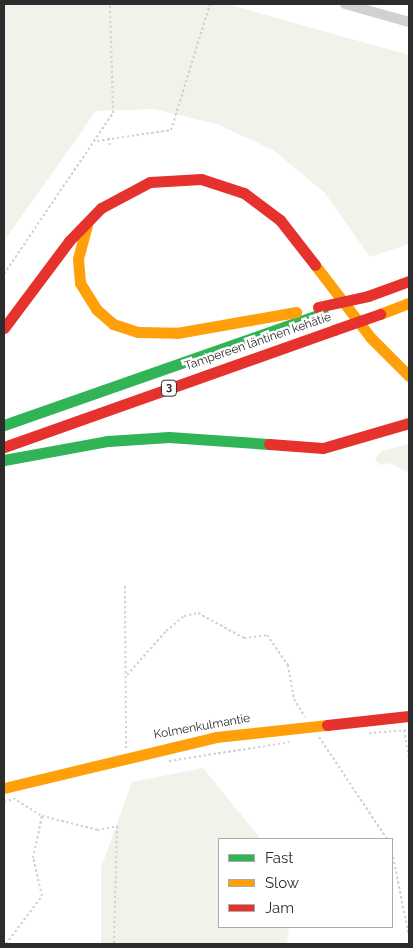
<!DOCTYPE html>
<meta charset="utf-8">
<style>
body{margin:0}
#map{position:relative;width:413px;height:948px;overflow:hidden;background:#fff;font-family:Raleway,sans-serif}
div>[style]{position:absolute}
.green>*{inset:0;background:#eff3ea}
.path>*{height:2px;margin-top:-1px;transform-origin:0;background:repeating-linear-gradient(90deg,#d1d1d1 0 2.5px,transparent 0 5px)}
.street>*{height:10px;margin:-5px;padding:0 5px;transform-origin:5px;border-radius:5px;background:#d1d1d1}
.fast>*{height:11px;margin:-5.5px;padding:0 5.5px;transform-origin:5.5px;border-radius:5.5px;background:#30b455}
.slow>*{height:11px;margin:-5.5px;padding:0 5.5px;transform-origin:5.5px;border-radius:5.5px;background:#ff9f0a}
.jam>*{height:11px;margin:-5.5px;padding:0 5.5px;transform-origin:5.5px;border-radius:5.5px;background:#e5322d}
.jam-bridge>*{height:11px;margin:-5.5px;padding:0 5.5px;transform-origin:5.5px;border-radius:5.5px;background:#e5322d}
span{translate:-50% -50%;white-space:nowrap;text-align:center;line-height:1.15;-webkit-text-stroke:5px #fff;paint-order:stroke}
.shield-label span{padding:1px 4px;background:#fff;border:1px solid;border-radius:4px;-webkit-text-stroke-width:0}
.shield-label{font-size:11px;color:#2c2c2c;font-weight:700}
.street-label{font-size:12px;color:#2c2c2c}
.frame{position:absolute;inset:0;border:5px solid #2c2c2c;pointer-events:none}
.legend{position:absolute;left:218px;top:838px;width:175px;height:90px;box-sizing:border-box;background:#fff;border:1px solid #ababab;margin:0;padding:6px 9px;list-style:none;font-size:15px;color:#2c2c2c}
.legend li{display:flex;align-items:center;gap:10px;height:25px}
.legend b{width:25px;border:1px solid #ababab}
</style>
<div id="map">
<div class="green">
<div style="clip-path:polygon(4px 4px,226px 4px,409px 55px,409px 244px,370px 257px,325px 193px,273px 150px,217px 124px,153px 109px,96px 111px,4px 241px)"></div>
<div style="clip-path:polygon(409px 444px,409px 473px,390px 463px,380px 465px,375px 459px,382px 451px)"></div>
<div style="clip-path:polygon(203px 768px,261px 839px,219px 839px,219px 927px,289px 927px,287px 944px,101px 944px,101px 868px,132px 782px)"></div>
</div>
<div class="path">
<div style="left:109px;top:138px;width:10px;rotate:84deg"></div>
<div style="left:97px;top:141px;width:75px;rotate:-8.5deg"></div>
<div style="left:171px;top:130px;width:132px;rotate:-72.8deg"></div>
<div style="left:4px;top:274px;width:194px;rotate:-55.9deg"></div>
<div style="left:113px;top:113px;width:109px;rotate:-91.6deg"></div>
<div style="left:125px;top:586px;width:162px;rotate:89.6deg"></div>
<div style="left:127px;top:675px;width:59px;rotate:-48.4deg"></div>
<div style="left:166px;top:631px;width:23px;rotate:-40deg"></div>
<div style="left:184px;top:616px;width:14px;rotate:-12deg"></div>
<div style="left:198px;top:613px;width:52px;rotate:28.5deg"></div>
<div style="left:244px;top:638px;width:23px;rotate:-7deg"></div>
<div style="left:267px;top:635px;width:37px;rotate:55deg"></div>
<div style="left:288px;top:665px;width:35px;rotate:80deg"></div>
<div style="left:294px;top:699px;width:21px;rotate:59deg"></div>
<div style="left:404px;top:730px;width:28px;rotate:80deg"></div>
<div style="left:369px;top:733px;width:40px;rotate:-4.3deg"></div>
<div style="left:319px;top:737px;width:123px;rotate:56.3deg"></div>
<div style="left:169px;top:761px;width:122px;rotate:-8.9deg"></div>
<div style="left:13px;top:798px;width:34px;rotate:32deg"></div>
<div style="left:42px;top:816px;width:25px;rotate:14deg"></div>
<div style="left:66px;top:822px;width:32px;rotate:14deg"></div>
<div style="left:97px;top:830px;width:20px;rotate:-11deg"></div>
<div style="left:117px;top:826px;width:118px;rotate:91.5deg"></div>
<div style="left:4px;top:802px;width:9px;rotate:-18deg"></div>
<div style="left:392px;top:852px;width:86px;rotate:78.6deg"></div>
<div style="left:6px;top:944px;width:60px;rotate:-53.1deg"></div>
<div style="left:42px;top:896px;width:39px;rotate:-103deg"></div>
<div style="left:33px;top:858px;width:43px;rotate:-77.9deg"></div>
</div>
<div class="street">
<div style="left:345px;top:4px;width:66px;rotate:15.7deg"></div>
</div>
<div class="fast">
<div style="left:4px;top:425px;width:338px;rotate:-19.3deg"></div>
<div style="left:4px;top:460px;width:106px;rotate:-10.4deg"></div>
<div style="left:108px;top:441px;width:61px;rotate:-3.8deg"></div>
<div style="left:169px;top:437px;width:100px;rotate:4deg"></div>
</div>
<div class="slow">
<div style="left:87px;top:225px;width:35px;rotate:105deg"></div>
<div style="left:78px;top:259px;width:24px;rotate:85deg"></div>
<div style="left:80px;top:283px;width:31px;rotate:58deg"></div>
<div style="left:96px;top:309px;width:23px;rotate:41deg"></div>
<div style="left:113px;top:324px;width:26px;rotate:18deg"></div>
<div style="left:138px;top:332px;width:39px;rotate:1deg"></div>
<div style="left:177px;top:333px;width:121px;rotate:-10deg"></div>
<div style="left:315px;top:265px;width:92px;rotate:52.5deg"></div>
<div style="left:371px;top:338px;width:54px;rotate:45deg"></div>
<div style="left:380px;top:314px;width:31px;rotate:-21deg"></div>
<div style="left:4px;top:788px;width:218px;rotate:-13.5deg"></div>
<div style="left:216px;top:737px;width:112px;rotate:-6.2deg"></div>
</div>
<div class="jam">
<div style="left:368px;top:296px;width:44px;rotate:-20.1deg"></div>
<div style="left:4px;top:328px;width:109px;rotate:-53.2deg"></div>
<div style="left:69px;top:241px;width:46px;rotate:-45.9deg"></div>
<div style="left:101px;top:208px;width:55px;rotate:-28deg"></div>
<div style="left:150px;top:182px;width:51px;rotate:-3.4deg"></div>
<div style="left:201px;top:179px;width:45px;rotate:18deg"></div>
<div style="left:244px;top:193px;width:45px;rotate:36.9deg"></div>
<div style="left:280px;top:220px;width:57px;rotate:52.1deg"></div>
<div style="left:269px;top:444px;width:54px;rotate:4.2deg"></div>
<div style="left:323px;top:448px;width:90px;rotate:-16.2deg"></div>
<div style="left:4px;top:447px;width:350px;rotate:-19.5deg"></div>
<div style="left:327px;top:725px;width:82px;rotate:-6.3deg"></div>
</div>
<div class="jam-bridge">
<div style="left:318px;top:307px;width:51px;rotate:-12.4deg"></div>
<div style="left:334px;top:330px;width:49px;rotate:-19.2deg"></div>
</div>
<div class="shield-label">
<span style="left:169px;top:388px">3</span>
</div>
<div class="street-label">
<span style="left:258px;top:342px;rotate:-19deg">Tampereen läntinen kehätie</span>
<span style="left:202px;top:727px;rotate:-10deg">Kolmenkulmantie</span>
</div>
<div class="frame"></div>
<ul class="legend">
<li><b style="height:6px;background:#30b455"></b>Fast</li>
<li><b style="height:6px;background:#ff9f0a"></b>Slow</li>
<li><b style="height:6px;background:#e5322d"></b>Jam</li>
</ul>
</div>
